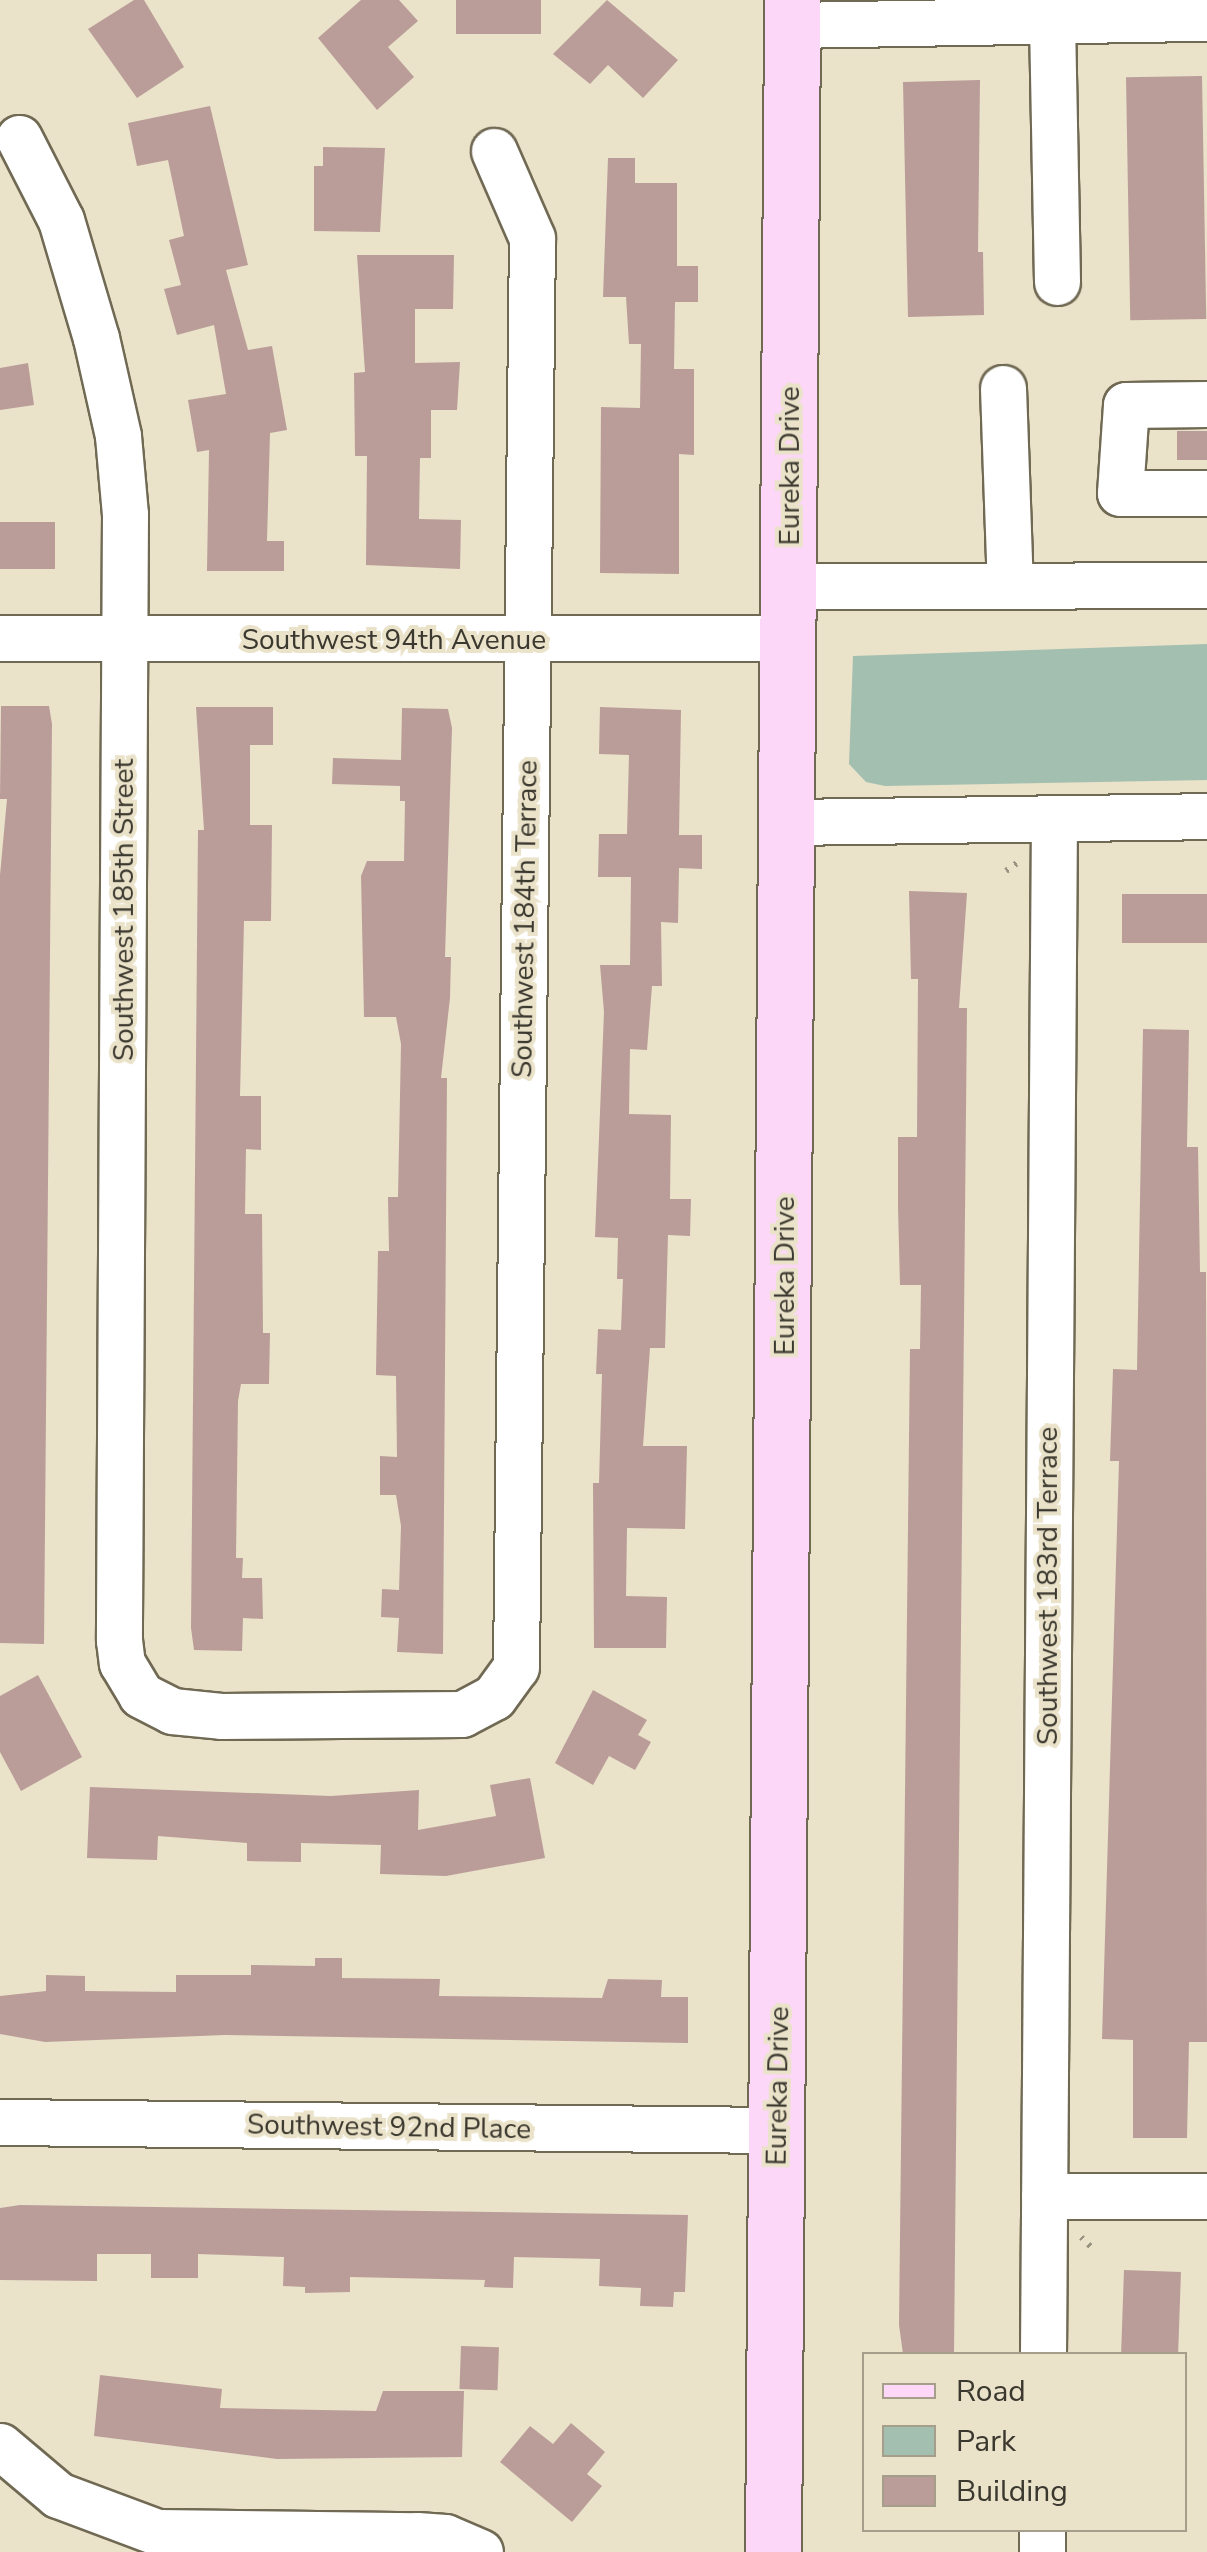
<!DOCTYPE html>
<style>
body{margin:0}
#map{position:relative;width:1207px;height:2552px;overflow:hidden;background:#eae2c9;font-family:"Nunito Sans",sans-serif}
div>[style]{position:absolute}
.green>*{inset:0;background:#a3bfb0}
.building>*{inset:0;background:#ba9d99;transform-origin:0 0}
.path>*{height:6px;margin-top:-3px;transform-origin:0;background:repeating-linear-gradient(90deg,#989281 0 2.5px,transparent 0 10.5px)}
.roads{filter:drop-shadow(2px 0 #706953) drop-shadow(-2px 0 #706953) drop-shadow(0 2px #706953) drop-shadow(0 -2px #706953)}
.minor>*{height:45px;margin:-22.5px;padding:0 22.5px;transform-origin:22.5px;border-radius:22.5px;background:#fff}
.major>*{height:55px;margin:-27.5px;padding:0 27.5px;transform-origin:27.5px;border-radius:27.5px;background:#fcd7f8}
span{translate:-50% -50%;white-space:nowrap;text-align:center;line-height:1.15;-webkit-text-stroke:8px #eae2c9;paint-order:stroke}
.street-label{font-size:28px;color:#3b382f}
.legend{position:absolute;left:862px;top:2352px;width:325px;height:180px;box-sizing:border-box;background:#eae2c9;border:2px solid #a49e8b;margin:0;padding:12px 18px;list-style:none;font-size:30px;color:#3b382f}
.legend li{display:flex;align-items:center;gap:20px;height:50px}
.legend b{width:50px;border:2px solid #a49e8b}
</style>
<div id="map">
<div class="green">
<div style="clip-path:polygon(1207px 644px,1207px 780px,885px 786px,866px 782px,849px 764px,853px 656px)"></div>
</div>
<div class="building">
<div style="clip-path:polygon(134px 0,144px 0,184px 67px,137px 98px,88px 29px)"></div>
<div style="clip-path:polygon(361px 0,399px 0,418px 21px,388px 47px,414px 77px,377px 110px,318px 38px)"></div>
<div style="left:456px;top:0;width:85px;height:34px"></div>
<div style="clip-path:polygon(607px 0,678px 60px,643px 98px,608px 65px,590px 84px,553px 54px)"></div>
<div style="left:1202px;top:76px;width:243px;height:76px;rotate:89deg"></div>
<div style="clip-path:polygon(980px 80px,978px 252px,983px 252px,984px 315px,908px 317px,903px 82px)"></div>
<div style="clip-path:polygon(210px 106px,248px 265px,226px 270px,248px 350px,272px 346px,287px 430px,270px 433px,267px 541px,284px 541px,284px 571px,207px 571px,209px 450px,197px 452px,188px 400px,226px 394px,214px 325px,177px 335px,164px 289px,181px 285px,169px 240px,184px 236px,168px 160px,137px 166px,128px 123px)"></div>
<div style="clip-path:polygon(323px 147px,385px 148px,380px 232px,314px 231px,314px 166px,323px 166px)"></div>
<div style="clip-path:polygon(608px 158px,635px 158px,635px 183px,677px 183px,677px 266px,698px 266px,698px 302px,675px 302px,674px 369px,694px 369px,694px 455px,679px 454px,679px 574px,600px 573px,601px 407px,640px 408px,641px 344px,629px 344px,626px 297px,603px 297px)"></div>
<div style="clip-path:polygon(357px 255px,454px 255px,453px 309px,415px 309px,415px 363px,460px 362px,457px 410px,431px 410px,431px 458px,420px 458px,419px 519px,461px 520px,460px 569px,366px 565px,367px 456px,355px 456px,354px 373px,365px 372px)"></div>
<div style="clip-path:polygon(28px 363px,34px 405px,0 410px,0 368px)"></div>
<div style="left:1177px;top:431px;width:30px;height:29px"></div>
<div style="left:0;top:522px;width:55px;height:47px"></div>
<div style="clip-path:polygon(1px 706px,49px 706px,52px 724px,44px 1644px,0 1643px,0 875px,7px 799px,0 799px)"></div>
<div style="clip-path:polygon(196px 707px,273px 707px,273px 745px,250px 745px,250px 825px,272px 825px,271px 921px,244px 921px,240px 1096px,261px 1096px,261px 1150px,246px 1149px,245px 1214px,262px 1214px,263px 1333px,270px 1333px,269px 1384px,241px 1384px,238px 1401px,236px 1558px,243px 1558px,242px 1578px,262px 1578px,263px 1619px,243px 1618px,242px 1651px,194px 1650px,191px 1628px,198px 830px,204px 830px)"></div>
<div style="clip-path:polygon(600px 707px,681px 710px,679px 835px,702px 835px,702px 869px,679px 868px,678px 923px,661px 922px,662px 986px,652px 986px,647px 1050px,630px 1049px,629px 1114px,671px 1115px,670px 1199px,691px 1199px,690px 1236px,668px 1235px,665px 1348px,650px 1348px,643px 1446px,687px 1446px,685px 1529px,627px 1528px,626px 1596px,667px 1597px,666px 1648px,594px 1648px,593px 1483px,599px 1483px,602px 1374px,596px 1374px,598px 1329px,621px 1330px,623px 1279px,617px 1279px,618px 1238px,595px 1237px,604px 1012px,600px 965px,630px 965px,631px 877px,598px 877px,599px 834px,627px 834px,629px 755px,599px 754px)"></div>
<div style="clip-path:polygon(402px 708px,448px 709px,452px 728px,445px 957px,451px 957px,450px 998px,441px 1078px,447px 1078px,443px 1654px,397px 1652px,399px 1618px,381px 1617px,382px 1589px,399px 1590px,401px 1526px,396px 1495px,380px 1495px,380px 1456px,397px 1457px,396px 1376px,376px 1375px,378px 1251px,389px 1251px,388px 1197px,398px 1197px,401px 1044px,396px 1017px,364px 1017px,361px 876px,367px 861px,404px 861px,405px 801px,400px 801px,400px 786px,332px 784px,333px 758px,401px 760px)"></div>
<div style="clip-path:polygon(909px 891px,967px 893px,959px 1008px,967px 1008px,954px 2354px,903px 2354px,899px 2325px,910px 1349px,920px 1349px,921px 1285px,900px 1285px,898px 1207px,898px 1137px,917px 1137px,918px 979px,911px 979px)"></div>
<div style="left:1207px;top:894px;width:49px;height:85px;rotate:90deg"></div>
<div style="clip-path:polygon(1143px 1029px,1189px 1030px,1187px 1147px,1198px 1147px,1200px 1272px,1206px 1272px,1207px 2042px,1189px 2042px,1187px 2138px,1133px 2138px,1133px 2040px,1102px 2039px,1119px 1461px,1110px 1461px,1113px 1369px,1137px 1370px)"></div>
<div style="clip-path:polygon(38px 1675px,82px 1757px,21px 1791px,0 1752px,0 1696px)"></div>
<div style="clip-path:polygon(593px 1690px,647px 1720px,638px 1735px,651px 1742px,635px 1770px,609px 1756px,593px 1785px,555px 1763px)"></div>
<div style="clip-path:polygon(530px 1778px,545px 1858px,446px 1876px,380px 1874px,381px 1845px,301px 1843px,301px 1862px,247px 1861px,247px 1843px,158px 1836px,157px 1860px,87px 1858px,90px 1787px,331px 1796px,419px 1790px,418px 1830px,496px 1816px,490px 1785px)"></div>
<div style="clip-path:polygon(315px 1958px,342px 1958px,342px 1978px,440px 1979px,439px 1996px,602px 1998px,608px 1979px,662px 1980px,661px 1997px,688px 1997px,688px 2043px,225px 2035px,45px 2042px,0 2034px,0 1996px,46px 1991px,46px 1975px,85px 1976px,85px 1991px,176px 1992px,176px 1975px,251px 1975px,251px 1965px,315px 1966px)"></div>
<div style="clip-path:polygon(20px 2205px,688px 2215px,685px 2292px,674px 2292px,673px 2307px,640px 2306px,641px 2288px,599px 2286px,600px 2259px,514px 2257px,513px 2288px,484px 2287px,485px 2280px,350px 2277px,350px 2292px,305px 2293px,305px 2287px,283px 2286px,284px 2257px,198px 2254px,198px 2278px,151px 2278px,151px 2254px,97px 2254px,97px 2281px,0 2280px,0 2208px)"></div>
<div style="left:1124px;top:2270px;width:57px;height:84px;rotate:2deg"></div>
<div style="left:461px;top:2346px;width:38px;height:43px;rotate:2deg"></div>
<div style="clip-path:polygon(100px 2375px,222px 2389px,220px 2408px,376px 2411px,383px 2391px,464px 2391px,462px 2457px,277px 2459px,94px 2436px)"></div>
<div style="clip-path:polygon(571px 2423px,605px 2452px,587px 2474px,602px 2486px,572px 2522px,500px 2462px,530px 2426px,553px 2444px)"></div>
</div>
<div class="path">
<div style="left:1006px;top:871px;width:14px;rotate:-36deg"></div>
<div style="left:1081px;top:2237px;width:18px;rotate:45deg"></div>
</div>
<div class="roads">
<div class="minor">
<div style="left:1052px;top:21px;width:261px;rotate:88.9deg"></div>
<div style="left:792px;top:25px;width:415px;rotate:-1deg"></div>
<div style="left:19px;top:138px;width:92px;rotate:62.9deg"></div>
<div style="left:61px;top:220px;width:123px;rotate:73.5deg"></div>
<div style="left:96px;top:338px;width:100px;rotate:77.3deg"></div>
<div style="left:118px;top:436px;width:78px;rotate:84.9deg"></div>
<div style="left:125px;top:514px;width:1126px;rotate:90.31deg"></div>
<div style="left:119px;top:1640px;width:23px;rotate:83deg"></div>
<div style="left:122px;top:1663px;width:37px;rotate:59deg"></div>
<div style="left:141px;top:1695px;width:35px;rotate:27deg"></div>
<div style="left:172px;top:1711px;width:49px;rotate:5.8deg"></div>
<div style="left:221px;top:1716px;width:241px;rotate:-0.5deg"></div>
<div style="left:462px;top:1714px;width:36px;rotate:-28deg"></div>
<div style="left:494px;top:1697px;width:37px;rotate:-54deg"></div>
<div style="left:516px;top:1667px;width:1429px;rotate:-89.36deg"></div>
<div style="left:532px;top:238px;width:95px;rotate:-113.6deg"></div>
<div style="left:1003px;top:388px;width:197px;rotate:88deg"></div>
<div style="left:1207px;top:404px;width:81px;rotate:179.3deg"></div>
<div style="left:1126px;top:405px;width:88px;rotate:93.9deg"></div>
<div style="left:1120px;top:493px;width:87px"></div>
<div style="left:790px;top:586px;width:417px;rotate:-0.1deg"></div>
<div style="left:0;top:638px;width:789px"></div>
<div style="left:788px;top:822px;width:419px;rotate:-0.8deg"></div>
<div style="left:0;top:2122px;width:778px;rotate:0.59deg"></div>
<div style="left:1044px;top:2196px;width:163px"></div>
<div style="left:1043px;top:2354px;width:1536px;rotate:-89.59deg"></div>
<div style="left:0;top:2446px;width:76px;rotate:40.2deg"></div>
<div style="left:58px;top:2495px;width:106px;rotate:20.5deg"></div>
<div style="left:157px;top:2532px;width:260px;rotate:0.7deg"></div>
<div style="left:417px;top:2535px;width:28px;rotate:4deg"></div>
<div style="left:445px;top:2537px;width:38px;rotate:23deg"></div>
<div style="left:1042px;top:2552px;width:22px;rotate:-90deg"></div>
</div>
<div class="major">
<div style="left:773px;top:2552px;width:2552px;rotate:-89.57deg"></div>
</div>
</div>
<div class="street-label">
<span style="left:790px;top:466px;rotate:-90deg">Eureka Drive</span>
<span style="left:394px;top:640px">Southwest 94th Avenue</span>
<span style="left:124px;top:910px;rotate:-90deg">Southwest 185th Street</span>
<span style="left:525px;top:919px;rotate:-89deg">Southwest 184th Terrace</span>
<span style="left:785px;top:1276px;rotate:-90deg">Eureka Drive</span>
<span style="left:1048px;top:1586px;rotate:-90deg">Southwest 183rd Terrace</span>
<span style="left:778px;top:2086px;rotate:-89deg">Eureka Drive</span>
<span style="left:389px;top:2127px;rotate:1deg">Southwest 92nd Place</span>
</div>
<ul class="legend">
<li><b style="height:12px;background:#fcd7f8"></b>Road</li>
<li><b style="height:28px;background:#a3bfb0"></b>Park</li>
<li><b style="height:28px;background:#ba9d99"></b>Building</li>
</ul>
</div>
